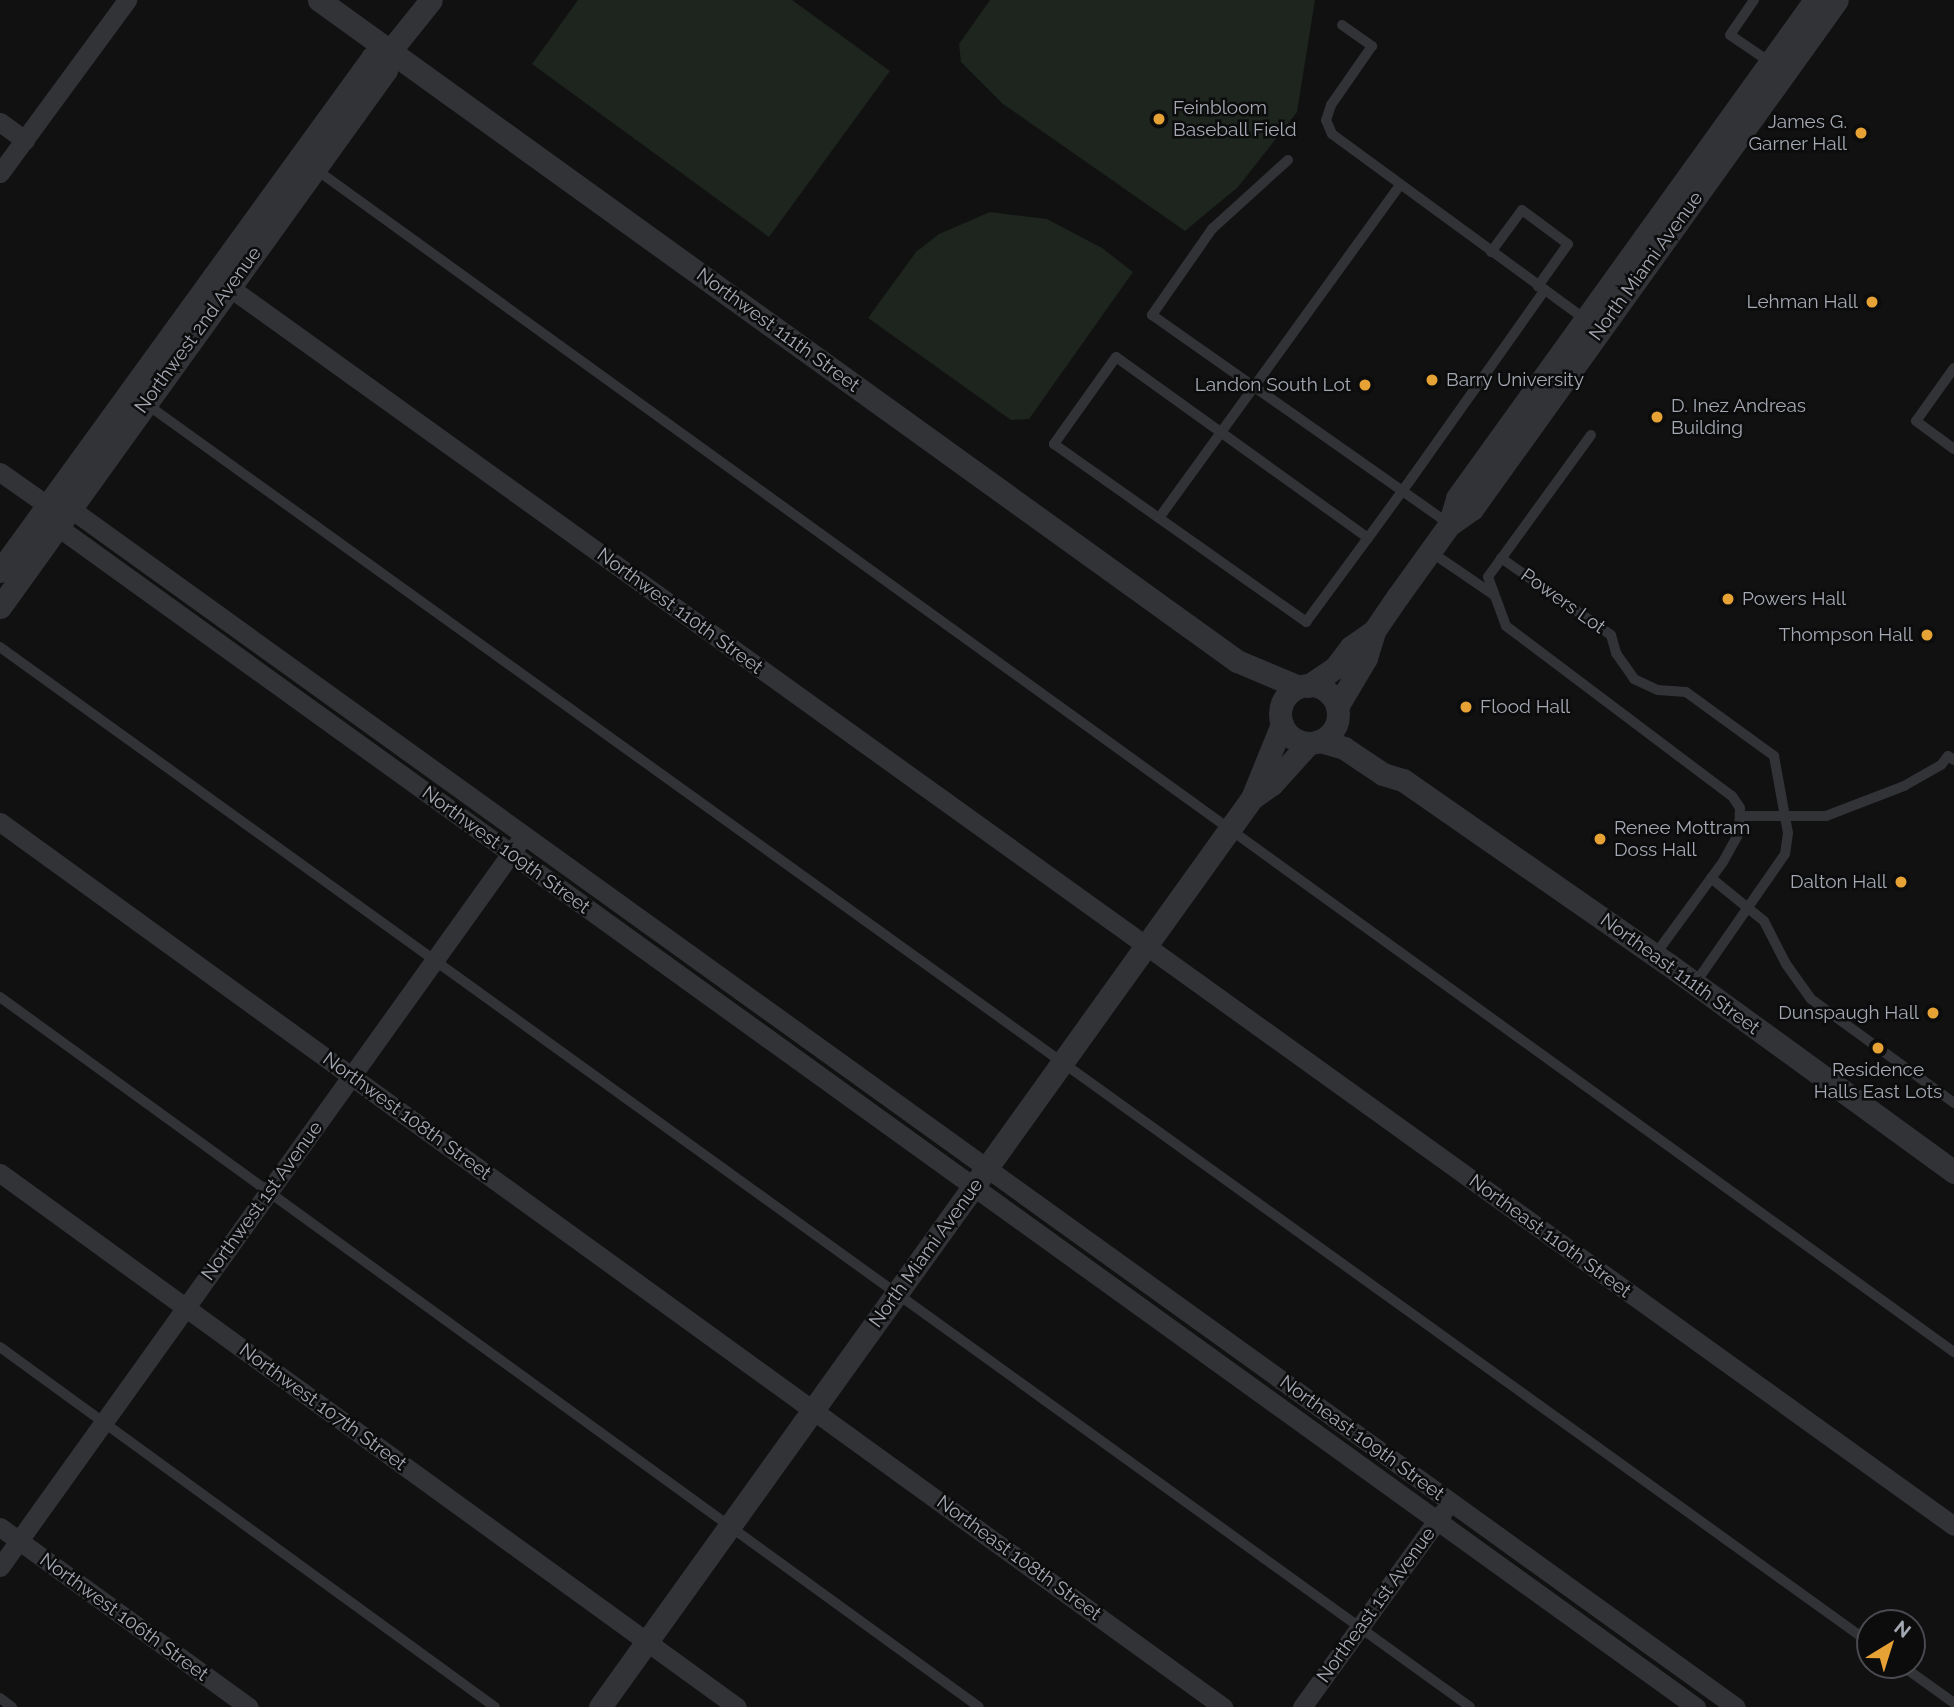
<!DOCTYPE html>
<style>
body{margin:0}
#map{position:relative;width:1954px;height:1707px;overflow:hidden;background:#111112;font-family:Raleway,sans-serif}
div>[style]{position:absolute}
.green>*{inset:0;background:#1d251e}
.service>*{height:10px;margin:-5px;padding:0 5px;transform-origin:5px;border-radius:5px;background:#323337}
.minor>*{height:19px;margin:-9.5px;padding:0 9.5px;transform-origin:9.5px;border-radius:9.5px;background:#323337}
.tertiary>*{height:23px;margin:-11.5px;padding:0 11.5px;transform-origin:11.5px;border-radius:11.5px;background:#323337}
.tertiary>.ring{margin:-11.5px;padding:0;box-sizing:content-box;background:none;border:23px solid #323337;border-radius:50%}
.dots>*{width:19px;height:19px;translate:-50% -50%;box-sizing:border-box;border:4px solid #0c0c0d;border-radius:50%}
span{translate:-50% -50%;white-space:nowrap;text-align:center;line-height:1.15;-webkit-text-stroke:5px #0c0c0d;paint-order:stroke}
.poi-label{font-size:19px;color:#a3a8b2}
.left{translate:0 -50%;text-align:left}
.right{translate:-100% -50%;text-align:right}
.street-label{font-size:19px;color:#a3a8b2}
.north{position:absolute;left:1856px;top:1609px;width:70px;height:70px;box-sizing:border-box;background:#0c0c0d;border:2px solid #484a4f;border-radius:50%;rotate:38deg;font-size:19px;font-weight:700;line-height:28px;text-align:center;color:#a3a8b2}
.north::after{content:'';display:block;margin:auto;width:24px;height:32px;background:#e6a235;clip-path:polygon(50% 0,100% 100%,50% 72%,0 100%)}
</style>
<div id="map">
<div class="green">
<div style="clip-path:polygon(578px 0,792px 0,890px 71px,769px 237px,532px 64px)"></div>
<div style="clip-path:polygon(990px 0,1315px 0,1297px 112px,1238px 187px,1185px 231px,1003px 104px,961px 62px,959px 44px)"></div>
<div style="clip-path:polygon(990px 212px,1047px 219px,1102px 248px,1133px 272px,1029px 419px,1011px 420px,868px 318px,916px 252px,939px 234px)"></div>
</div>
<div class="service">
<div style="left:1754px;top:0;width:42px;rotate:124.4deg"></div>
<div style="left:1730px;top:35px;width:48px;rotate:34deg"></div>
<div style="left:1342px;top:25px;width:37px;rotate:35deg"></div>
<div style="left:1372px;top:46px;width:72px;rotate:124.8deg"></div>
<div style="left:1331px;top:105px;width:16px;rotate:108deg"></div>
<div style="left:1326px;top:120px;width:15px;rotate:67deg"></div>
<div style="left:1332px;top:134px;width:313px;rotate:36.2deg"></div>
<div style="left:1288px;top:160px;width:103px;rotate:137.8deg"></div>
<div style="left:1212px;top:229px;width:105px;rotate:124.9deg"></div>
<div style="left:1152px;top:315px;width:363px;rotate:35.1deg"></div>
<div style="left:314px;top:168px;width:2023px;rotate:35.83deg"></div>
<div style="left:1491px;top:252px;width:52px;rotate:-53.6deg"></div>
<div style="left:1522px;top:210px;width:57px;rotate:36.5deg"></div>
<div style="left:1568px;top:244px;width:52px;rotate:125.5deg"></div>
<div style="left:1954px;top:368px;width:65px;rotate:125.6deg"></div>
<div style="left:1916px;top:421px;width:47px;rotate:36.4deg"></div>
<div style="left:145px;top:403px;width:2124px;rotate:35.71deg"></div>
<div style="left:1591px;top:435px;width:175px;rotate:126deg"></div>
<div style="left:1488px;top:577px;width:52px;rotate:69.8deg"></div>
<div style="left:1506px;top:626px;width:283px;rotate:37deg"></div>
<div style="left:1732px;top:796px;width:14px;rotate:56deg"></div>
<div style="left:1740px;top:808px;width:25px;rotate:92deg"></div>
<div style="left:1739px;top:833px;width:33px;rotate:119deg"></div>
<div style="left:1723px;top:862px;width:115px;rotate:126.2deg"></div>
<div style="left:1159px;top:518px;width:410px;rotate:-54.1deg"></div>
<div style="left:1368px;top:538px;width:310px;rotate:-144.3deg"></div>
<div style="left:1116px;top:357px;width:107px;rotate:125.5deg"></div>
<div style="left:1054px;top:444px;width:309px;rotate:35.2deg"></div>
<div style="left:1306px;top:622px;width:104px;rotate:-53.6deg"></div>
<div style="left:1368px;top:538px;width:73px;rotate:-53.9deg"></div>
<div style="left:1411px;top:479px;width:232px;rotate:-54.7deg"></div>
<div style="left:1431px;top:552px;width:76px;rotate:34.3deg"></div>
<div style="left:1501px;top:558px;width:134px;rotate:35deg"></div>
<div style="left:1611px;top:635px;width:19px;rotate:74deg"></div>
<div style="left:1616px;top:653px;width:32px;rotate:55deg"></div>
<div style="left:1634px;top:679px;width:26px;rotate:25deg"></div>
<div style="left:1658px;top:690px;width:28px;rotate:4deg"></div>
<div style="left:1686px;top:692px;width:109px;rotate:36deg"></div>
<div style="left:1774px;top:756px;width:78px;rotate:79.7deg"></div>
<div style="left:1788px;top:833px;width:21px;rotate:98deg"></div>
<div style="left:1785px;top:854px;width:156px;rotate:124.8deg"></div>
<div style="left:0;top:647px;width:1812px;rotate:35.79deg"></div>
<div style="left:1740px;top:816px;width:86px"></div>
<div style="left:1826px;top:816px;width:84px;rotate:-21deg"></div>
<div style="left:1904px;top:786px;width:43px;rotate:-29.6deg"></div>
<div style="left:1941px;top:765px;width:11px;rotate:-52deg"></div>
<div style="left:1948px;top:756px;width:7px;rotate:34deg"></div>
<div style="left:1711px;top:878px;width:68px;rotate:39.1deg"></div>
<div style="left:1764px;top:921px;width:48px;rotate:62.9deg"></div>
<div style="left:1786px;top:964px;width:43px;rotate:54.5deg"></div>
<div style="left:1811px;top:999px;width:177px;rotate:36deg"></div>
<div style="left:0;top:997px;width:1209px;rotate:35.95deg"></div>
<div style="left:0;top:1347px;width:612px;rotate:36.03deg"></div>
<div style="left:1901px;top:1665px;width:65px;rotate:35.6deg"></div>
<div style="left:0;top:1698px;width:15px;rotate:37deg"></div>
</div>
<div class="minor">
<div style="left:0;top:122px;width:31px;rotate:36deg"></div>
<div style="left:0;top:173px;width:215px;rotate:-53.7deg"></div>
<div style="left:218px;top:279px;width:2137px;rotate:35.69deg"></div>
<div style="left:0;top:472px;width:57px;rotate:35.1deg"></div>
<div style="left:47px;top:505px;width:24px;rotate:9deg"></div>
<div style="left:71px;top:509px;width:2051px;rotate:35.74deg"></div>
<div style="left:52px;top:515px;width:13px;rotate:63deg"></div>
<div style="left:58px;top:527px;width:2019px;rotate:35.77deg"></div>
<div style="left:0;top:822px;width:1510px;rotate:35.89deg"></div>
<div style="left:0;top:1173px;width:910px;rotate:35.93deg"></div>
<div style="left:0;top:1527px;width:307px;rotate:35.9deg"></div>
<div style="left:0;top:1567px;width:892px;rotate:-54.4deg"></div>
<div style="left:1302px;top:1707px;width:241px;rotate:-54.1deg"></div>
</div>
<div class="tertiary">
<div style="left:319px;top:0;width:1131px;rotate:35.76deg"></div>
<div style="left:1237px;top:661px;width:67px;rotate:22.8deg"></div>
<div style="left:1449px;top:525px;width:28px;rotate:-73deg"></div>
<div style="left:1457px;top:498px;width:613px;rotate:-54.29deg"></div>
<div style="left:0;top:571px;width:634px;rotate:-54.05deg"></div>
<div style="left:372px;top:58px;width:19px;rotate:-21deg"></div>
<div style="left:0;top:607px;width:661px;rotate:-54.29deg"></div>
<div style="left:386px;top:70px;width:19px;rotate:-78deg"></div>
<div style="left:390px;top:51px;width:65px;rotate:-51.2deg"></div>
<div class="ring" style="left:1280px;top:685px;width:35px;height:35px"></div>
<div style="left:1308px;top:686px;width:32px;rotate:-34deg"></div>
<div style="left:1335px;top:668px;width:26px;rotate:-53deg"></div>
<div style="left:1351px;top:647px;width:28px;rotate:-35deg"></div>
<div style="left:1337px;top:707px;width:57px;rotate:-59.4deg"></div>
<div style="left:1366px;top:658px;width:28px;rotate:-73deg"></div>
<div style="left:1374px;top:631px;width:42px;rotate:-55.6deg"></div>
<div style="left:1398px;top:596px;width:87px;rotate:-54.3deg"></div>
<div style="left:1449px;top:525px;width:28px;rotate:-35deg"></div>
<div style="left:1472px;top:509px;width:626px;rotate:-54.36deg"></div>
<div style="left:1320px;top:741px;width:25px;rotate:16deg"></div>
<div style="left:1344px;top:748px;width:47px;rotate:33.7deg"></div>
<div style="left:1383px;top:774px;width:21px;rotate:17deg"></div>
<div style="left:1403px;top:780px;width:323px;rotate:34.8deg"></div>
<div style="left:1668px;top:964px;width:354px;rotate:36deg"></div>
<div style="left:1252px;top:798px;width:24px;rotate:-35deg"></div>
<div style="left:1272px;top:784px;width:55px;rotate:-47.9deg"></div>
<div style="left:600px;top:1707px;width:1119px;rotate:-54.35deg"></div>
<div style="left:1252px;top:798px;width:80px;rotate:-67.9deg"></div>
</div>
<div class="dots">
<div style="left:1159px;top:119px;background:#e6a235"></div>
<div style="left:1861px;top:133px;background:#e6a235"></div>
<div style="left:1872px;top:302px;background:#e6a235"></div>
<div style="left:1432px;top:380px;background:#e6a235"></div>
<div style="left:1365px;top:385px;background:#e6a235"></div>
<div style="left:1657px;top:417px;background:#e6a235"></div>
<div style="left:1728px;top:599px;background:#e6a235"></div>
<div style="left:1927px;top:635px;background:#e6a235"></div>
<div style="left:1466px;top:707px;background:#e6a235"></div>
<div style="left:1600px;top:839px;background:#e6a235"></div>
<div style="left:1901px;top:882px;background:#e6a235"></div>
<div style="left:1933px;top:1013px;background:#e6a235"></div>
<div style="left:1878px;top:1048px;background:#e6a235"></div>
</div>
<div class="poi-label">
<span class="left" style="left:1173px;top:119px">Feinbloom<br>Baseball Field</span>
<span class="right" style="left:1847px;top:133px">James G.<br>Garner Hall</span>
<span class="right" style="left:1858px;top:302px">Lehman Hall</span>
<span class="left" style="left:1446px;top:380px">Barry University</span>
<span class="right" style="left:1351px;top:385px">Landon South Lot</span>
<span class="left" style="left:1671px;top:417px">D. Inez Andreas<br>Building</span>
<span class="left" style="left:1742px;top:599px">Powers Hall</span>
<span class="right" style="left:1913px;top:635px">Thompson Hall</span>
<span class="left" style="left:1480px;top:707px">Flood Hall</span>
<span class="left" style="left:1614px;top:839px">Renee Mottram<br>Doss Hall</span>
<span class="right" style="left:1887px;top:882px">Dalton Hall</span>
<span class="right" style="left:1919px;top:1013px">Dunspaugh Hall</span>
<span style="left:1878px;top:1081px">Residence<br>Halls East Lots</span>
</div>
<div class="street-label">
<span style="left:1646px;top:266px;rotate:-54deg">North Miami Avenue</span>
<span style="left:198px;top:330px;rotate:-54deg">Northwest 2nd Avenue</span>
<span style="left:778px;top:330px;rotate:36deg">Northwest 111th Street</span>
<span style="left:1563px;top:601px;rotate:35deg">Powers Lot</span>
<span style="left:680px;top:611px;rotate:36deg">Northwest 110th Street</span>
<span style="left:506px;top:850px;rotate:36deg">Northwest 109th Street</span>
<span style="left:1680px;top:974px;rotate:36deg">Northeast 111th Street</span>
<span style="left:407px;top:1116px;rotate:36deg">Northwest 108th Street</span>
<span style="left:262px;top:1201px;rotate:-54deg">Northwest 1st Avenue</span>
<span style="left:1550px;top:1236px;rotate:36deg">Northeast 110th Street</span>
<span style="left:926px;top:1253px;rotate:-54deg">North Miami Avenue</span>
<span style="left:323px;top:1407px;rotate:36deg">Northwest 107th Street</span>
<span style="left:1362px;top:1438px;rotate:36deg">Northeast 109th Street</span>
<span style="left:1019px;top:1558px;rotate:36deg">Northeast 108th Street</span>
<span style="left:1376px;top:1605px;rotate:-54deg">Northeast 1st Avenue</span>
<span style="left:124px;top:1617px;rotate:36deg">Northwest 106th Street</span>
</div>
<div class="north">N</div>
</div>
